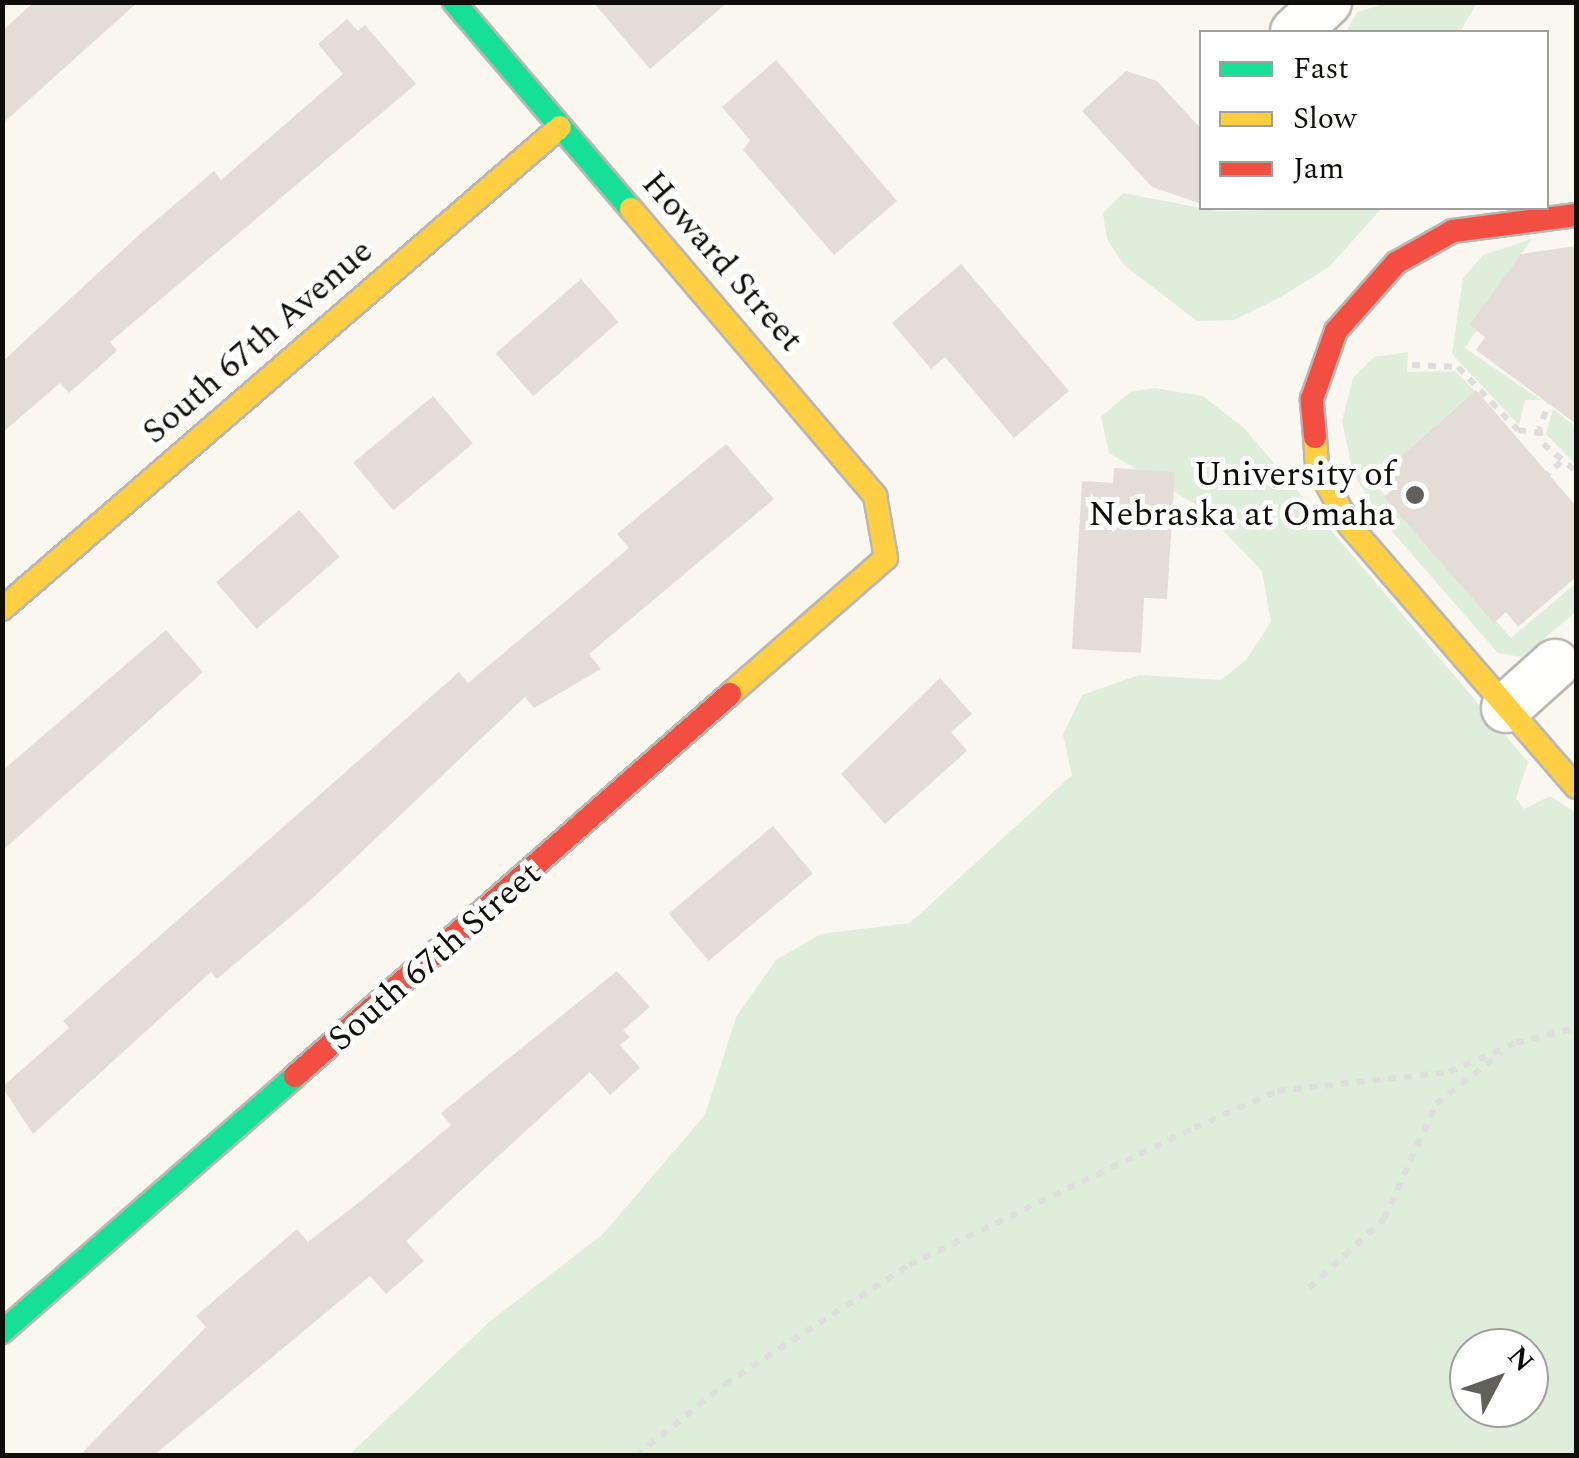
<!DOCTYPE html>
<style>
body{margin:0}
#map{position:relative;width:1579px;height:1458px;overflow:hidden;background:#faf7f0;font-family:Spectral,serif}
div>[style]{position:absolute}
.green>*{inset:0;background:#dfeddb}
.building>*{inset:0;background:#e4dcd6;transform-origin:0 0}
.path>*{height:6px;margin-top:-3px;transform-origin:0;background:repeating-linear-gradient(90deg,#dededc 0 8px,transparent 0 16px)}
.roads{filter:drop-shadow(2px 0 #bab7b2) drop-shadow(-2px 0 #bab7b2) drop-shadow(0 2px #bab7b2) drop-shadow(0 -2px #bab7b2)}
.street>*{height:48px;margin:-24px;padding:0 24px;transform-origin:24px;border-radius:24px;background:#fefefd}
.fast>*{height:22px;margin:-11px;padding:0 11px;transform-origin:11px;border-radius:11px;background:#16e098}
.slow>*{height:22px;margin:-11px;padding:0 11px;transform-origin:11px;border-radius:11px;background:#ffcf43}
.jam>*{height:22px;margin:-11px;padding:0 11px;transform-origin:11px;border-radius:11px;background:#f24e42}
.dots>*{width:28px;height:28px;translate:-50% -50%;box-sizing:border-box;border:5px solid #fff;border-radius:50%}
span{translate:-50% -50%;white-space:nowrap;text-align:center;line-height:1.15;-webkit-text-stroke:10px #fff;paint-order:stroke}
.street-label{font-size:35px;color:#100e0a}
.poi-label{font-size:35px;color:#100e0a}
.right{translate:-100% -50%;text-align:right}
.frame{position:absolute;inset:0;border:5px solid #100e0a;pointer-events:none}
.legend{position:absolute;left:1199px;top:30px;width:350px;height:180px;box-sizing:border-box;background:#fff;border:2px solid #9f9f9d;margin:0;padding:12px 18px;list-style:none;font-size:30px;color:#100e0a}
.legend li{display:flex;align-items:center;gap:20px;height:50px}
.legend b{width:50px;border:2px solid #9f9f9d}
.north{position:absolute;left:1449px;top:1328px;width:100px;height:100px;box-sizing:border-box;background:#fff;border:2px solid #9f9f9d;border-radius:50%;rotate:49deg;font-size:28px;font-weight:700;line-height:40px;text-align:center;color:#100e0a}
.north::after{content:'';display:block;margin:auto;width:35px;height:45px;background:#62605a;clip-path:polygon(50% 0,100% 100%,50% 72%,0 100%)}
</style>
<div id="map">
<div class="green">
<div style="clip-path:polygon(1387px 3px,1387px 2px,1477px 3px,1460px 32px,1346px 32px,1357px 12px)"></div>
<div style="clip-path:polygon(1123px 193px,1217px 211px,1382px 208px,1329px 267px,1279px 298px,1234px 320px,1197px 321px,1124px 265px,1107px 239px,1103px 213px)"></div>
<div style="clip-path:polygon(1532px 239px,1469px 325px,1476px 331px,1465px 348px,1541px 400px,1525px 400px,1519px 425px,1452px 354px,1463px 278px,1483px 255px)"></div>
<div style="clip-path:polygon(1408px 352px,1407px 372px,1455px 371px,1483px 399px,1463px 401px,1384px 471px,1380px 490px,1511px 638px,1576px 583px,1576px 612px,1522px 657px,1498px 653px,1381px 519px,1353px 473px,1342px 421px,1353px 378px,1374px 357px)"></div>
<div style="clip-path:polygon(evenodd,1155px 388px,1203px 396px,1245px 429px,1528px 762px,1516px 798px,1524px 809px,1550px 796px,1576px 813px,1576px 1455px,348px 1456px,489px 1322px,603px 1234px,705px 1115px,736px 1017px,776px 960px,821px 934px,910px 923px,1072px 775px,1063px 735px,1082px 695px,1139px 675px,1221px 680px,1246px 660px,1271px 622px,1262px 571px,1200px 507px,1109px 453px,1101px 417px,1130px 392px,1155px 388px,1469px 1348px,1529px 1348px,1529px 1408px,1469px 1408px,1469px 1348px)"></div>
<div style="clip-path:polygon(1553px 409px,1576px 427px,1576px 465px,1546px 434px)"></div>
</div>
<div class="building">
<div style="clip-path:polygon(34px 2px,138px 2px,2px 124px,2px 31px)"></div>
<div style="clip-path:polygon(593px 2px,728px 2px,650px 69px)"></div>
<div style="clip-path:polygon(347px 19px,358px 31px,365px 25px,416px 84px,110px 342px,117px 351px,69px 393px,60px 383px,2px 433px,2px 362px,139px 235px,214px 171px,221px 180px,343px 74px,318px 44px)"></div>
<div style="clip-path:polygon(776px 60px,897px 201px,834px 255px,743px 150px,750px 140px,722px 107px)"></div>
<div style="clip-path:polygon(1126px 71px,1157px 81px,1202px 130px,1202px 204px,1152px 187px,1082px 111px)"></div>
<div style="clip-path:polygon(1576px 246px,1576px 424px,1476px 350px,1485px 337px,1469px 325px,1521px 254px)"></div>
<div style="clip-path:polygon(961px 264px,1069px 391px,1014px 438px,945px 357px,931px 369px,892px 323px)"></div>
<div style="left:581px;top:279px;width:57px;height:113px;rotate:49deg"></div>
<div style="clip-path:polygon(1476px 390px,1576px 506px,1576px 577px,1518px 627px,1506px 612px,1494px 623px,1384px 497px,1396px 487px,1383px 472px)"></div>
<div style="left:433px;top:396px;width:62px;height:104px;rotate:50deg"></div>
<div style="clip-path:polygon(726px 444px,774px 499px,589px 654px,601px 669px,534px 708px,525px 697px,314px 897px,217px 979px,211px 972px,33px 1134px,2px 1087px,69px 1028px,63px 1021px,459px 672px,468px 683px,629px 548px,617px 534px)"></div>
<div style="clip-path:polygon(1114px 468px,1175px 472px,1167px 599px,1144px 598px,1141px 653px,1072px 649px,1082px 481px,1113px 483px)"></div>
<div style="left:299px;top:510px;width:62px;height:110px;rotate:49deg"></div>
<div style="clip-path:polygon(166px 630px,203px 672px,2px 851px,2px 771px)"></div>
<div style="clip-path:polygon(940px 678px,972px 714px,951px 732px,967px 751px,885px 824px,841px 774px)"></div>
<div style="left:773px;top:826px;width:62px;height:136px;rotate:50deg"></div>
<div style="clip-path:polygon(617px 971px,650px 1007px,623px 1030px,630px 1037px,620px 1045px,640px 1068px,610px 1095px,590px 1072px,406px 1241px,424px 1261px,386px 1294px,370px 1276px,153px 1456px,79px 1456px,206px 1327px,196px 1316px,297px 1229px,308px 1242px,367px 1196px,451px 1125px,441px 1113px)"></div>
</div>
<div class="path">
<div style="left:1412px;top:365px;width:46px;rotate:2.5deg"></div>
<div style="left:1458px;top:367px;width:87px;rotate:46.4deg"></div>
<div style="left:1518px;top:430px;width:22px;rotate:8deg"></div>
<div style="left:1552px;top:397px;width:34px;rotate:113deg"></div>
<div style="left:1539px;top:428px;width:16px;rotate:76deg"></div>
<div style="left:1543px;top:444px;width:43px;rotate:39.3deg"></div>
<div style="left:1543px;top:478px;width:25px;rotate:-42deg"></div>
<div style="left:1516px;top:1043px;width:62px;rotate:-14deg"></div>
<div style="left:1309px;top:1288px;width:102px;rotate:-42.6deg"></div>
<div style="left:1384px;top:1219px;width:126px;rotate:-65.7deg"></div>
<div style="left:1436px;top:1104px;width:84px;rotate:-38.2deg"></div>
<div style="left:636px;top:1456px;width:114px;rotate:-39deg"></div>
<div style="left:725px;top:1384px;width:219px;rotate:-32.9deg"></div>
<div style="left:909px;top:1265px;width:316px;rotate:-25.7deg"></div>
<div style="left:1194px;top:1128px;width:91px;rotate:-24deg"></div>
<div style="left:1277px;top:1091px;width:173px;rotate:-6.3deg"></div>
<div style="left:1449px;top:1072px;width:77px;rotate:-23.6deg"></div>
</div>
<div class="roads">
<div class="street">
<div style="left:1295px;top:32px;width:44px;rotate:-43.2deg"></div>
<div style="left:1506px;top:708px;width:66px;rotate:-41.9deg"></div>
</div>
<div class="fast">
<div style="left:454px;top:2px;width:272px;rotate:49.5deg"></div>
<div style="left:2px;top:1332px;width:389px;rotate:-41.1deg"></div>
</div>
<div class="slow">
<div style="left:631px;top:209px;width:377px;rotate:49.6deg"></div>
<div style="left:875px;top:496px;width:63px;rotate:79.9deg"></div>
<div style="left:886px;top:558px;width:207px;rotate:138.9deg"></div>
<div style="left:1315px;top:437px;width:29px;rotate:86deg"></div>
<div style="left:1317px;top:466px;width:68px;rotate:61.2deg"></div>
<div style="left:1350px;top:526px;width:345px;rotate:49.1deg"></div>
<div style="left:2px;top:609px;width:737px;rotate:-40.82deg"></div>
</div>
<div class="jam">
<div style="left:1315px;top:437px;width:38px;rotate:-95deg"></div>
<div style="left:1312px;top:399px;width:72px;rotate:-70.6deg"></div>
<div style="left:1336px;top:331px;width:91px;rotate:-48.6deg"></div>
<div style="left:1396px;top:263px;width:65px;rotate:-29.3deg"></div>
<div style="left:1453px;top:231px;width:124px;rotate:-7.4deg"></div>
<div style="left:295px;top:1076px;width:579px;rotate:-41.29deg"></div>
</div>
</div>
<div class="dots">
<div style="left:1415px;top:495px;background:#62605a"></div>
</div>
<div class="street-label">
<span style="left:722px;top:262px;rotate:49deg">Howard Street</span>
<span style="left:258px;top:342px;rotate:-41deg">South 67th Avenue</span>
<span style="left:435px;top:957px;rotate:-41deg">South 67th Street</span>
</div>
<div class="poi-label">
<span class="right" style="left:1395px;top:495px">University of<br>Nebraska at Omaha</span>
</div>
<div class="frame"></div>
<ul class="legend">
<li><b style="height:12px;background:#16e098"></b>Fast</li>
<li><b style="height:12px;background:#ffcf43"></b>Slow</li>
<li><b style="height:12px;background:#f24e42"></b>Jam</li>
</ul>
<div class="north">N</div>
</div>
